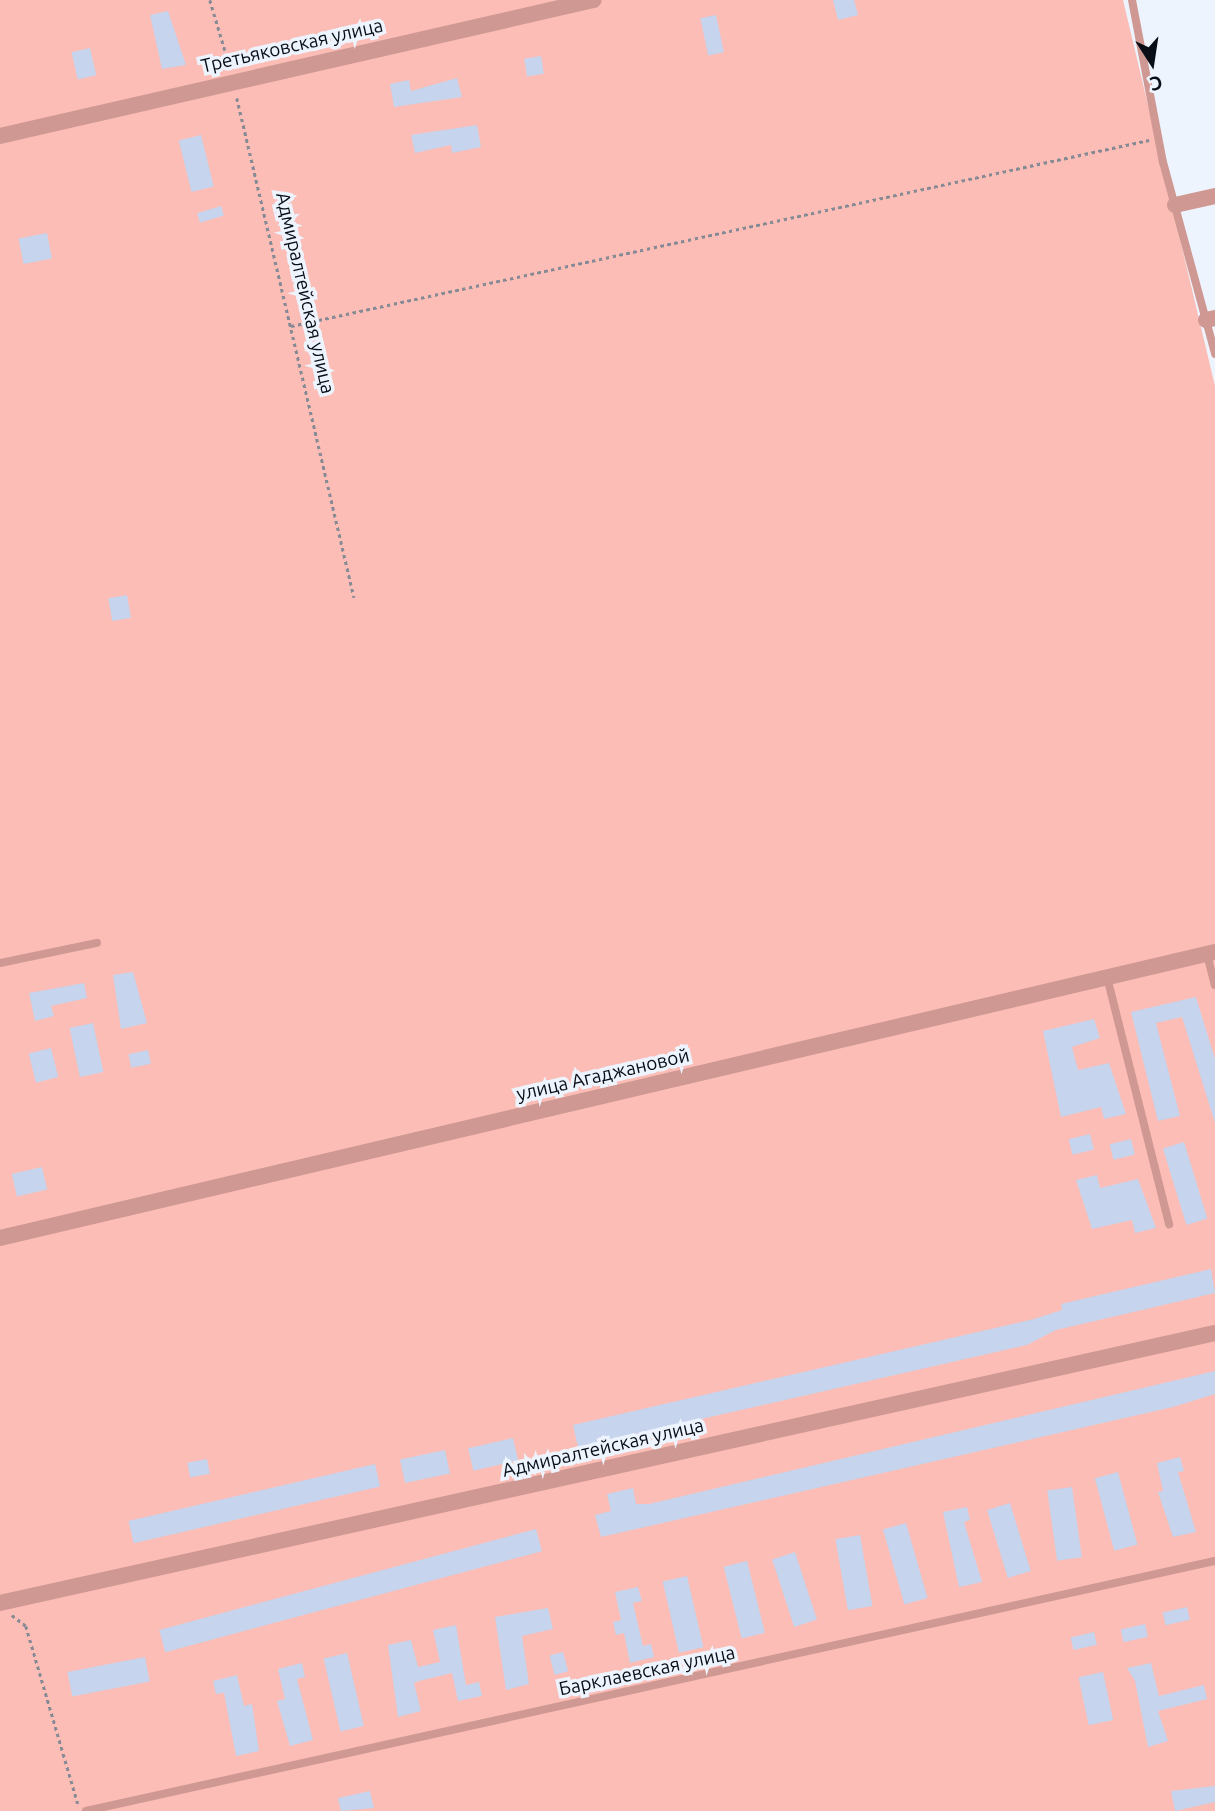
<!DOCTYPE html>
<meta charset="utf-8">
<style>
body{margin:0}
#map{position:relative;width:1215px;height:1811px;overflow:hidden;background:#eef4fe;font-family:Ubuntu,sans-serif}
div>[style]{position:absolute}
.green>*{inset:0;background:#fbbdb6}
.building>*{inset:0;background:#c6d4ed;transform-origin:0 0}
.path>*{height:2.5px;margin-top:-1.25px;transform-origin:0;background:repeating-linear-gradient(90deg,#858a94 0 3.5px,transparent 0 7px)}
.service>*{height:8px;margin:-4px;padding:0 4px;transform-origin:4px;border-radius:4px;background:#cf9892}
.minor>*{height:16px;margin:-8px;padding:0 8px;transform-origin:8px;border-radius:8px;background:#cf9892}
span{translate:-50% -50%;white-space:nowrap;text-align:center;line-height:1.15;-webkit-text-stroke:7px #eef4fe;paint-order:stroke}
.street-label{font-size:19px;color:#090e16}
.north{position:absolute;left:1117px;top:28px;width:70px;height:70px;-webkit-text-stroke:5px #eef4fe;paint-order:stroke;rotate:168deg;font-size:19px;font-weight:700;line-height:28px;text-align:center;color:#090e16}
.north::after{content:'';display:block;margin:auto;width:24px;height:32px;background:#090e16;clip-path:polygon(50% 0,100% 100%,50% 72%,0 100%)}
</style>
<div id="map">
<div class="green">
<div style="clip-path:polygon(0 0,1123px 0,1215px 386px,1215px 1811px,0 1811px)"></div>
</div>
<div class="building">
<div style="clip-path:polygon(833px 0,854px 0,858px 15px,838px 20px)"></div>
<div style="clip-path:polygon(168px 11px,186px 65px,162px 69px,150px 15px)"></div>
<div style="left:716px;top:15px;width:38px;height:16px;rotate:78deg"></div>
<div style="left:90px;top:48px;width:28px;height:19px;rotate:77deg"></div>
<div style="left:541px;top:56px;width:18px;height:17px;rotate:81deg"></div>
<div style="clip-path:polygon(457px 78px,462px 97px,394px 107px,390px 84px,409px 80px,411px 91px)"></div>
<div style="clip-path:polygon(477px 125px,481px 147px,452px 153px,451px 145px,415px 153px,411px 135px)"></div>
<div style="left:201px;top:135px;width:53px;height:23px;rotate:76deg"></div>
<div style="left:221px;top:206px;width:10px;height:25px;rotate:73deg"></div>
<div style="left:47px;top:233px;width:26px;height:29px;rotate:79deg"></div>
<div style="left:127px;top:595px;width:23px;height:19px;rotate:80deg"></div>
<div style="clip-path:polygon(133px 972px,147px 1023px,121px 1029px,113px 975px)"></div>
<div style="clip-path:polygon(84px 983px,87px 998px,51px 1006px,54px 1016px,35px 1021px,29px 993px)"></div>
<div style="clip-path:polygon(1196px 997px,1215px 1059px,1215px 1123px,1182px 1017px,1156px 1023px,1180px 1116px,1158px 1121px,1131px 1012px)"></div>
<div style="clip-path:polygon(1094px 1019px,1100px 1038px,1072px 1047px,1078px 1070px,1109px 1063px,1126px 1114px,1104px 1119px,1101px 1107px,1061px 1117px,1043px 1031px)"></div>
<div style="left:93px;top:1023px;width:50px;height:24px;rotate:78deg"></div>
<div style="left:51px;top:1048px;width:30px;height:23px;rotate:76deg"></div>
<div style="left:148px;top:1050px;width:14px;height:20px;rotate:78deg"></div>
<div style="left:1090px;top:1134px;width:16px;height:22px;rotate:76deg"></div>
<div style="left:1131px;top:1139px;width:16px;height:22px;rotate:76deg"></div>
<div style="left:1184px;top:1142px;width:80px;height:22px;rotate:73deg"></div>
<div style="left:42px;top:1167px;width:23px;height:31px;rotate:77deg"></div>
<div style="clip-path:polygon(1097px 1175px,1100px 1188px,1138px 1179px,1156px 1228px,1135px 1233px,1132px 1220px,1092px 1229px,1076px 1180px)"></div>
<div style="clip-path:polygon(1211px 1269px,1215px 1293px,1056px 1330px,1027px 1345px,578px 1447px,573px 1425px,1034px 1319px,1062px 1310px,1061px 1304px)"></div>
<div style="clip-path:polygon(1215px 1371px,1215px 1394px,1173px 1407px,601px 1537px,595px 1515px,611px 1511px,607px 1494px,633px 1488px,636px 1504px,649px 1504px)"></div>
<div style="left:513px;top:1438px;width:23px;height:46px;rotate:77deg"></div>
<div style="left:445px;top:1450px;width:24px;height:46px;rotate:78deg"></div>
<div style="clip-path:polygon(1180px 1457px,1184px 1471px,1178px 1472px,1196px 1532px,1173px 1537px,1158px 1492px,1163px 1491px,1157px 1463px)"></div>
<div style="left:207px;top:1459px;width:15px;height:20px;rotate:79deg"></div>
<div style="left:375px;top:1464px;width:23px;height:253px;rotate:77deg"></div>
<div style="left:1118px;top:1472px;width:75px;height:24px;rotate:75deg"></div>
<div style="left:1072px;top:1487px;width:71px;height:25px;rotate:82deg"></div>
<div style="left:1010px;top:1503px;width:71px;height:24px;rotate:73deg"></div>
<div style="clip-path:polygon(967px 1507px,970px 1520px,964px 1522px,982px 1582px,959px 1587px,943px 1512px)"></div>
<div style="left:906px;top:1523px;width:78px;height:24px;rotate:74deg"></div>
<div style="left:536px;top:1529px;width:23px;height:390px;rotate:75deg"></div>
<div style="left:860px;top:1535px;width:72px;height:25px;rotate:80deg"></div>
<div style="left:795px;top:1552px;width:71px;height:24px;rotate:72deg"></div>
<div style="left:747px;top:1561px;width:74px;height:24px;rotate:76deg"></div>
<div style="left:687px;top:1576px;width:73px;height:25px;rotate:77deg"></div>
<div style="clip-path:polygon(638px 1587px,642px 1601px,633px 1603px,643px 1646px,651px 1644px,654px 1657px,630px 1663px,624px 1633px,616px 1635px,613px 1622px,621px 1620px,615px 1592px)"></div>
<div style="left:1187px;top:1607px;width:13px;height:25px;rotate:77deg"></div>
<div style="clip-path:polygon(548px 1608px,553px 1629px,522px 1636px,529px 1684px,506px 1690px,495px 1617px)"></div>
<div style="left:1145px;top:1624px;width:13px;height:25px;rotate:77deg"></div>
<div style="clip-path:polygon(456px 1625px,466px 1685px,479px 1682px,482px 1696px,458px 1701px,452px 1673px,419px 1681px,414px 1683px,421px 1711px,398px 1717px,388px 1645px,411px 1640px,418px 1667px,440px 1662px,433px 1630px)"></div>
<div style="left:1094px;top:1632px;width:13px;height:24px;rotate:77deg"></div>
<div style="left:563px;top:1652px;width:20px;height:14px;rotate:75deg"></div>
<div style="left:347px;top:1653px;width:75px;height:24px;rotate:77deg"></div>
<div style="left:145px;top:1657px;width:25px;height:79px;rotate:79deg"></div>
<div style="clip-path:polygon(302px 1663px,305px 1677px,297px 1679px,313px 1740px,290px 1746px,277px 1701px,285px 1699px,278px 1669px)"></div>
<div style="clip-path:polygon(1151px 1663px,1159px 1696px,1204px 1685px,1207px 1699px,1158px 1711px,1168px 1741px,1148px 1747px,1135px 1681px,1127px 1668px)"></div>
<div style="left:1103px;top:1672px;width:49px;height:25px;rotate:78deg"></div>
<div style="clip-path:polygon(237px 1675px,244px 1706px,252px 1704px,259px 1751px,236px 1756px,224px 1693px,216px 1694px,213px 1681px)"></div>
<div style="clip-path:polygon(1215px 1786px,1215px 1802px,1175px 1811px,1171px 1791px)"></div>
<div style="clip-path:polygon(370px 1791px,374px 1808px,341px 1811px,338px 1798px)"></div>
</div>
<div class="path">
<div style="left:210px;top:0;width:70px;rotate:73.4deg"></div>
<div style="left:237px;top:98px;width:513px;rotate:76.8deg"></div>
<div style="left:291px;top:326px;width:878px;rotate:-12.23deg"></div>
<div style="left:12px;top:1615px;width:18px;rotate:38deg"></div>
<div style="left:26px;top:1626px;width:185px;rotate:73.7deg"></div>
</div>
<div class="service">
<div style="left:1132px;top:0;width:165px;rotate:79.2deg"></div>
<div style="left:1163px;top:162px;width:199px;rotate:74.8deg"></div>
<div style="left:1207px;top:954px;width:32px;rotate:76deg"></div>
<div style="left:0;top:963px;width:99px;rotate:-11.7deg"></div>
<div style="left:1107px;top:977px;width:255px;rotate:75.9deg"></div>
<div style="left:86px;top:1811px;width:1156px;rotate:-12.49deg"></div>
</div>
<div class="minor">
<div style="left:0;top:136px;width:609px;rotate:-12.9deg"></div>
<div style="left:1175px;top:205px;width:41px;rotate:-12.7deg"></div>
<div style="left:1206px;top:320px;width:9px;rotate:-13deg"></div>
<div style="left:0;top:1238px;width:1248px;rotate:-13.25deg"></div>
<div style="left:0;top:1603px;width:1245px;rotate:-12.53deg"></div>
</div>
<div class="street-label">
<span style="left:292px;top:46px;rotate:-13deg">Третьяковская улица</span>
<span style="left:305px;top:293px;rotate:77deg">Адмиралтейская улица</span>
<span style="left:603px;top:1075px;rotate:-13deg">улица Агаджановой</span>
<span style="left:603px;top:1448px;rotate:-13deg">Адмиралтейская улица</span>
<span style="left:647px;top:1671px;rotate:-12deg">Барклаевская улица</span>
</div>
<div class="north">С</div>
</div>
